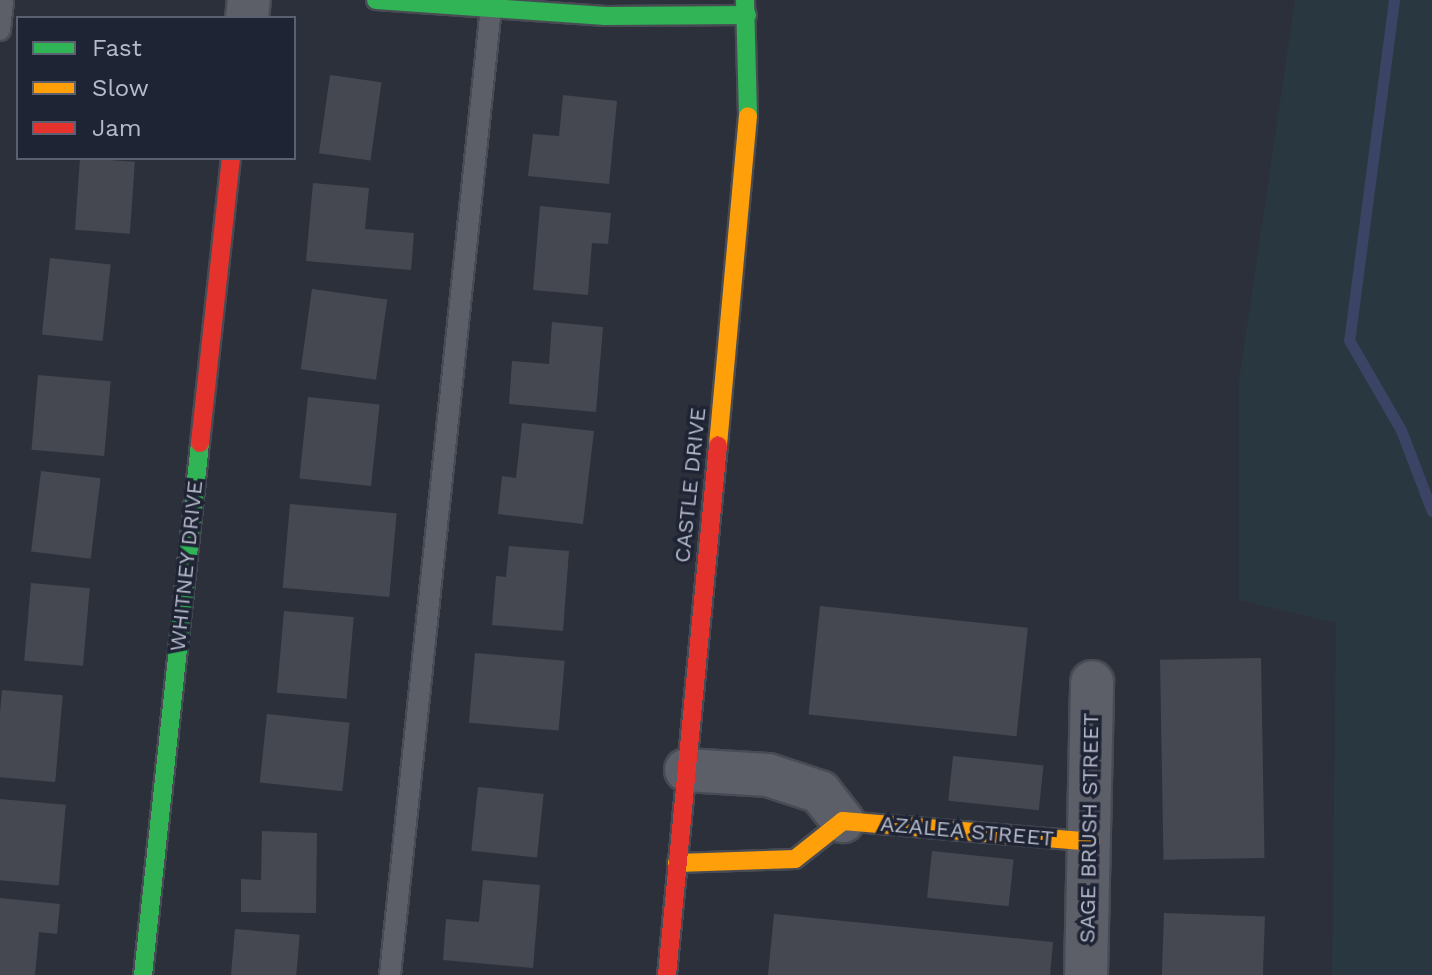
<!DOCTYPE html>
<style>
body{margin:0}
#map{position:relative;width:1432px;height:975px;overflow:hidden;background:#2c303a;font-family:"Work Sans",sans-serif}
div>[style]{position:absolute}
.green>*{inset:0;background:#293840}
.stream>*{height:11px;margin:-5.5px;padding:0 5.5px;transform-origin:5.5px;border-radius:5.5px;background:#3b4464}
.building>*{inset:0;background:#454851;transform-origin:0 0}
.roads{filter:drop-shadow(2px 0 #484b53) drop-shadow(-2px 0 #484b53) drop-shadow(0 2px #484b53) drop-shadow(0 -2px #484b53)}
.lane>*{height:20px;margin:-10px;padding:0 10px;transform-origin:10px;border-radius:10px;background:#5c5e68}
.street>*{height:42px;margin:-21px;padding:0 21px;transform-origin:21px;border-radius:21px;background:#5c5e68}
.fast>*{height:18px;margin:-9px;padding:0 9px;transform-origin:9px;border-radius:9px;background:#30b455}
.slow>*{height:18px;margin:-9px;padding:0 9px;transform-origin:9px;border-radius:9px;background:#ff9f0a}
.jam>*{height:18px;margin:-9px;padding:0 9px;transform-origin:9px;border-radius:9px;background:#e5322d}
span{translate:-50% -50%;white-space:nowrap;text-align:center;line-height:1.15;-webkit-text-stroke:7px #1f2435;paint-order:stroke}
.street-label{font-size:22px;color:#b6baca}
.legend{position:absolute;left:16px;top:16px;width:280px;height:144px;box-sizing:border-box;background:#1f2435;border:2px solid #5b6071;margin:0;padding:10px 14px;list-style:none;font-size:24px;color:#b6baca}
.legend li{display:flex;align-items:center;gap:16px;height:40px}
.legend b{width:40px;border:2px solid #5b6071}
</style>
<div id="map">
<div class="green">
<div style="clip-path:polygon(1295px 0,1432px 0,1432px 975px,1332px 975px,1336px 623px,1239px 600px,1239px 381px)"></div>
</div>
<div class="stream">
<div style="left:1394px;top:0;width:343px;rotate:97.5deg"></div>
<div style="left:1349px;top:340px;width:104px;rotate:60deg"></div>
<div style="left:1401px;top:430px;width:87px;rotate:69.1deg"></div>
</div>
<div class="building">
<div style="left:330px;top:75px;width:52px;height:79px;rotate:8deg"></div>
<div style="clip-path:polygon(563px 95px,617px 101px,609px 184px,528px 176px,533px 134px,559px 136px)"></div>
<div style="left:80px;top:158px;width:55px;height:72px;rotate:4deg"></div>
<div style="clip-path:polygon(313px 183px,369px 188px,365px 229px,414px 233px,411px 270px,306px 261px)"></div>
<div style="clip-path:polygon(540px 206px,611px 213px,608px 244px,592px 243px,588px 295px,533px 290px)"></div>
<div style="left:50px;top:258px;width:61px;height:77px;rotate:6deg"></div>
<div style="left:312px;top:289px;width:76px;height:81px;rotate:8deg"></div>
<div style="clip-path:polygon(552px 322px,603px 327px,596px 412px,509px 404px,512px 361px,549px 364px)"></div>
<div style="left:38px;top:375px;width:73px;height:75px;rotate:5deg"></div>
<div style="left:308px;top:397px;width:72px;height:82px;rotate:6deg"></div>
<div style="clip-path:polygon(522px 423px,594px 431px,583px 524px,498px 514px,502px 476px,516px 478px)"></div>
<div style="left:41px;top:471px;width:60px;height:81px;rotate:7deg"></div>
<div style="left:290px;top:504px;width:107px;height:84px;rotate:5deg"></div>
<div style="clip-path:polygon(509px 546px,569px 551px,563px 631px,492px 625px,496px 576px,506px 577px)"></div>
<div style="left:31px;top:583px;width:59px;height:78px;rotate:5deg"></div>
<div style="left:820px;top:606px;width:209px;height:109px;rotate:6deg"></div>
<div style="left:284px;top:611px;width:70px;height:82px;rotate:5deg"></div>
<div style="left:475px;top:653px;width:90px;height:70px;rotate:5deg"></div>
<div style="left:1261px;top:658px;width:200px;height:101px;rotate:89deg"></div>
<div style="left:2px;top:690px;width:61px;height:87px;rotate:5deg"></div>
<div style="left:267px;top:714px;width:83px;height:69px;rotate:6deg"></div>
<div style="left:953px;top:756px;width:91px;height:45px;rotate:6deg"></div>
<div style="left:478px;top:787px;width:66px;height:64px;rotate:6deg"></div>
<div style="left:0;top:799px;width:66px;height:81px;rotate:5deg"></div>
<div style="clip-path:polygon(262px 831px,317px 833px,316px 913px,241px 912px,241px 879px,261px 880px)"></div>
<div style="left:932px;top:851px;width:82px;height:47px;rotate:6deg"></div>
<div style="clip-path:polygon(483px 880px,540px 885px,533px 968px,443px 960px,446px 919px,479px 922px)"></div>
<div style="clip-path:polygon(0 898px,60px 904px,57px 934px,39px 932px,35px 975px,0 975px)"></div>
<div style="left:1164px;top:913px;width:101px;height:62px;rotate:2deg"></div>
<div style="clip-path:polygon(774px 914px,1053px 942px,1050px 975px,768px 975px)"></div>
<div style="left:235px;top:929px;width:65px;height:46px;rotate:5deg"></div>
</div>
<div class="roads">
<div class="lane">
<div style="left:0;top:30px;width:30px;rotate:-84deg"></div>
<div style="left:390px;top:975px;width:972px;rotate:-84.04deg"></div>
</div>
<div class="street">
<div style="left:247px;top:18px;width:18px;rotate:-84deg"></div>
<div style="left:686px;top:770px;width:82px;rotate:3.5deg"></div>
<div style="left:768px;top:775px;width:55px;rotate:18.1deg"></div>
<div style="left:820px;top:792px;width:37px;rotate:52deg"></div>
<div style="left:1086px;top:975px;width:293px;rotate:-88.8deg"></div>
</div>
<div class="fast">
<div style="left:376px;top:0;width:230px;rotate:4deg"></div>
<div style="left:605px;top:16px;width:142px;rotate:-0.4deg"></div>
<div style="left:745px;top:0;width:116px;rotate:88.5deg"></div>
<div style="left:143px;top:975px;width:535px;rotate:-83.88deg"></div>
</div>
<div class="slow">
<div style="left:718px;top:445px;width:330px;rotate:-84.8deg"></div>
<div style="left:677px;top:863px;width:118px;rotate:-1.9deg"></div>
<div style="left:795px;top:859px;width:61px;rotate:-38.4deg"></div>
<div style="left:843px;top:821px;width:249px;rotate:4.8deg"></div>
</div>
<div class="jam">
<div style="left:200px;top:443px;width:287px;rotate:-83.8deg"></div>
<div style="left:667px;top:975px;width:532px;rotate:-84.5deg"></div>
</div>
</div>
<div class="street-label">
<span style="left:690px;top:485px;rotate:-84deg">CASTLE DRIVE</span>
<span style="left:186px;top:566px;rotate:-84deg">WHITNEY DRIVE</span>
<span style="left:1089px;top:828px;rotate:-89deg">SAGE BRUSH STREET</span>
<span style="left:967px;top:831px;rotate:5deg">AZALEA STREET</span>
</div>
<ul class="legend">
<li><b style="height:10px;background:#30b455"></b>Fast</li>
<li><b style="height:10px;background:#ff9f0a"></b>Slow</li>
<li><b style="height:10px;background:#e5322d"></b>Jam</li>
</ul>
</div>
